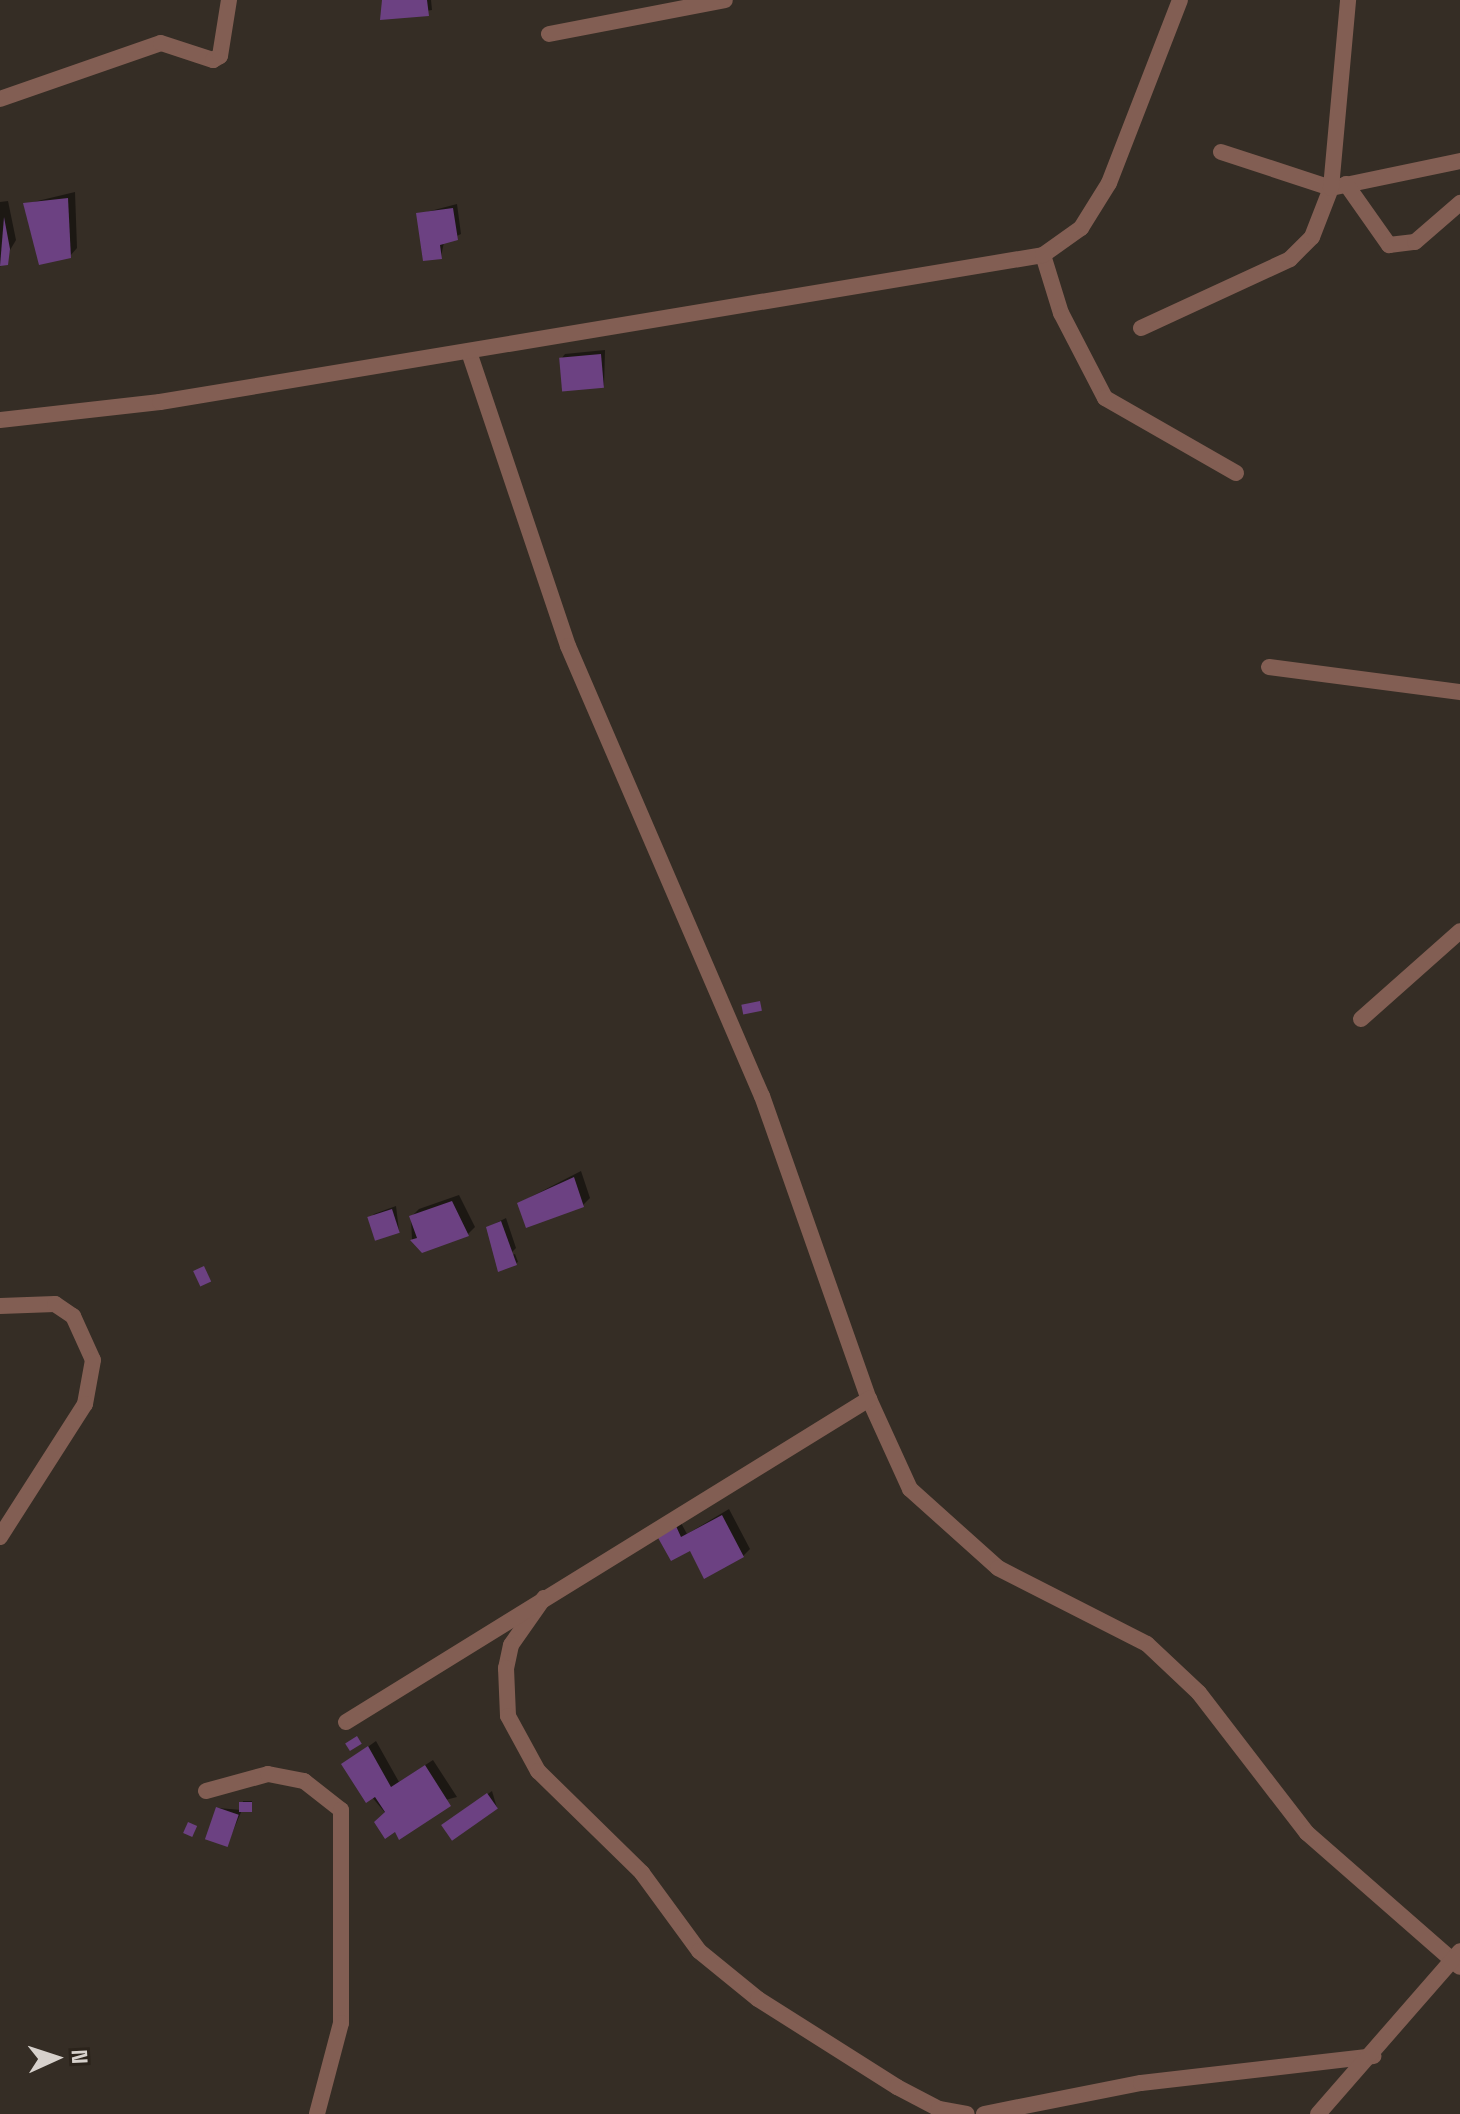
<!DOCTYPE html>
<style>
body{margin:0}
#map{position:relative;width:1460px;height:2114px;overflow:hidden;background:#352d25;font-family:"Space Grotesk",sans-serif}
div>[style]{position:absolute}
.shadow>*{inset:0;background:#0007}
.building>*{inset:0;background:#6c4182;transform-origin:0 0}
.minor>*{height:16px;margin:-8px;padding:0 8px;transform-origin:8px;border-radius:8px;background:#825e53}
span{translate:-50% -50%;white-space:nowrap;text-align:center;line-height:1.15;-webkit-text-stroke:8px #2b231b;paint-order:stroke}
.north{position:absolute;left:16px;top:2018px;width:80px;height:80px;-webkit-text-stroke:6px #2b231b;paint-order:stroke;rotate:87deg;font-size:22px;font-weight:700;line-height:32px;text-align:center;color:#d7d1cc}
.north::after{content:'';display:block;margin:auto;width:28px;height:36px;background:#d7d1cc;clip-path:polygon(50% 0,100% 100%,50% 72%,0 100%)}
</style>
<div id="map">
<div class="shadow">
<div style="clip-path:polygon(382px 0,431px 0,432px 10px,382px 18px)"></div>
<div style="clip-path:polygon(75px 192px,77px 248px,70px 256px,25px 204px)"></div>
<div style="clip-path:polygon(8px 201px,16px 240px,0 267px,0 202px)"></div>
<div style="clip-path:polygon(457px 204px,461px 234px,444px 242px,441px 257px,419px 214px)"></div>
<div style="clip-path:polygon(605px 350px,604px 387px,561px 359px,565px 354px)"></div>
<div style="clip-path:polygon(581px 1171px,590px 1198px,583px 1205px,519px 1203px)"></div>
<div style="clip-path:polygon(459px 1195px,475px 1227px,468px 1234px,412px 1240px,411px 1217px,419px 1209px)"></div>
<div style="clip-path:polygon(396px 1206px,399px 1231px,370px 1219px,374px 1214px)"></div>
<div style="clip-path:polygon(506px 1218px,516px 1248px,507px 1257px,515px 1254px,518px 1262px,500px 1270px,488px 1227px)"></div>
<div style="clip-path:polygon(729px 1509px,750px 1549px,743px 1556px,690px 1547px,664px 1532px,681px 1523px,687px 1534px)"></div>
<div style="clip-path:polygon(376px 1741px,399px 1782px,433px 1760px,457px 1797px,387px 1815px,344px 1764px)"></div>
<div style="clip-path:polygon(492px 1791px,497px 1808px,449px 1822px)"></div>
<div style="clip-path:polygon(243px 1801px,252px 1801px,252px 1808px,242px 1810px,227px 1845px,218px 1808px,241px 1810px)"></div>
</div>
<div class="building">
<div style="clip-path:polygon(382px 0,427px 0,429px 16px,380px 20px)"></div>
<div style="clip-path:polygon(68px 198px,71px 258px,39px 265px,23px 203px)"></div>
<div style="clip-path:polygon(453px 208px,458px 240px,440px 245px,442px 259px,423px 261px,416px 213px)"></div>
<div style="clip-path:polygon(4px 217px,10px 249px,8px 265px,0 266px)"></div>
<div style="left:601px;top:354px;width:34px;height:42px;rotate:85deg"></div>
<div style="left:760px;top:1001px;width:10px;height:19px;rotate:79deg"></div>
<div style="clip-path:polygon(574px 1177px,584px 1207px,526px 1228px,517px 1203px)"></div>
<div style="clip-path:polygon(452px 1201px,469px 1236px,422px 1253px,410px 1240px,417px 1238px,409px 1216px)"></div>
<div style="left:392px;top:1209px;width:25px;height:26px;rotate:72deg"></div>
<div style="clip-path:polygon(501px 1221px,517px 1265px,498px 1272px,486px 1227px)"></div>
<div style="left:204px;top:1266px;width:17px;height:12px;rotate:65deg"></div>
<div style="clip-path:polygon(722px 1515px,744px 1557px,704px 1579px,690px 1551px,671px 1561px,657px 1536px,676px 1526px,681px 1537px)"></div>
<div style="left:357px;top:1736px;width:9px;height:14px;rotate:58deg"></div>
<div style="clip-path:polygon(368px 1746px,391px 1787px,425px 1765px,451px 1806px,399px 1840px,395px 1832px,385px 1839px,374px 1822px,385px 1812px,375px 1797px,366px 1803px,341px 1764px)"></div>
<div style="left:487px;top:1793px;width:19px;height:56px;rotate:55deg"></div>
<div style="left:239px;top:1802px;width:13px;height:10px"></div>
<div style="left:216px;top:1807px;width:24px;height:34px;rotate:19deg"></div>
<div style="left:188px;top:1822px;width:10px;height:12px;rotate:24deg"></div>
</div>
<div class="minor">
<div style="left:549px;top:34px;width:179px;rotate:-10.9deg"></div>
<div style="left:0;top:99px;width:170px;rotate:-19.2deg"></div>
<div style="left:161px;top:43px;width:55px;rotate:18.1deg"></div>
<div style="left:213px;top:60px;width:8px;rotate:-30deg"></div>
<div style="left:220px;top:56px;width:57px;rotate:-80.9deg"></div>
<div style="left:1221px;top:152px;width:116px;rotate:18.1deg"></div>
<div style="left:1331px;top:188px;width:132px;rotate:-11.8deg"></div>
<div style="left:1346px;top:184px;width:75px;rotate:54.8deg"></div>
<div style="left:1389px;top:245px;width:26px;rotate:-7deg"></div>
<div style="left:1415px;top:242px;width:60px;rotate:-40.9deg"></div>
<div style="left:1043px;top:255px;width:61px;rotate:72.8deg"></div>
<div style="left:1061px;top:313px;width:96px;rotate:62.6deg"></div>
<div style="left:1105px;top:398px;width:151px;rotate:29.8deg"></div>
<div style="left:1141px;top:328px;width:164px;rotate:-24.8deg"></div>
<div style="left:1290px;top:259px;width:31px;rotate:-45deg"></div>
<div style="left:1312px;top:237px;width:53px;rotate:-68.8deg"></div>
<div style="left:1331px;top:188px;width:189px;rotate:-84.8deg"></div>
<div style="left:469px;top:352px;width:310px;rotate:71.4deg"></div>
<div style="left:568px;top:646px;width:490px;rotate:66.7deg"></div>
<div style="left:762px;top:1096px;width:321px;rotate:70.6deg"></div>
<div style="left:869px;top:1399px;width:99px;rotate:65.5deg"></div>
<div style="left:910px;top:1489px;width:118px;rotate:41.9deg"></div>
<div style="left:998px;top:1568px;width:167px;rotate:27deg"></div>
<div style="left:1147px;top:1644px;width:71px;rotate:43.3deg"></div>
<div style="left:1199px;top:1693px;width:177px;rotate:52.4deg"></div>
<div style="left:1307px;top:1833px;width:203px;rotate:41.2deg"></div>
<div style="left:0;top:420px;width:161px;rotate:-6.4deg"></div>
<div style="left:160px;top:402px;width:895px;rotate:-9.45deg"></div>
<div style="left:1043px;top:255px;width:47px;rotate:-35.4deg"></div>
<div style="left:1081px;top:228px;width:53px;rotate:-58.1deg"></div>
<div style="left:1109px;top:183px;width:196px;rotate:-68.8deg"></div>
<div style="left:1269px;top:667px;width:193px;rotate:7.5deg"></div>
<div style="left:1361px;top:1019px;width:132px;rotate:-41.6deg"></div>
<div style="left:0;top:1306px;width:55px;rotate:-2.1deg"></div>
<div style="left:55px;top:1304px;width:22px;rotate:34deg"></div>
<div style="left:73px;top:1316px;width:48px;rotate:65.6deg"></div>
<div style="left:93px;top:1360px;width:45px;rotate:100.3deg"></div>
<div style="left:85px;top:1404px;width:158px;rotate:122.6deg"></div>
<div style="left:544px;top:1598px;width:57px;rotate:125.1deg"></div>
<div style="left:511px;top:1645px;width:24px;rotate:102deg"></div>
<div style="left:506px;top:1668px;width:48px;rotate:87.6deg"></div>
<div style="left:508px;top:1716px;width:63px;rotate:61.4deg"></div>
<div style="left:538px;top:1771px;width:146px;rotate:44.4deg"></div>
<div style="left:642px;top:1873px;width:97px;rotate:53.8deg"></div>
<div style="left:699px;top:1951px;width:76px;rotate:39.1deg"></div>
<div style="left:758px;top:1999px;width:165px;rotate:32.3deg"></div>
<div style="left:897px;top:2087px;width:47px;rotate:27.6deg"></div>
<div style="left:939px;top:2109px;width:28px;rotate:10deg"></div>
<div style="left:346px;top:1722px;width:615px;rotate:-31.7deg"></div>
<div style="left:206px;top:1791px;width:64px;rotate:-15.3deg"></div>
<div style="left:268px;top:1774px;width:37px;rotate:11deg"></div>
<div style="left:304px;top:1781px;width:47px;rotate:38.1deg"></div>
<div style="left:341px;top:1810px;width:213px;rotate:90deg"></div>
<div style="left:341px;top:2023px;width:94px;rotate:104.8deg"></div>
<div style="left:984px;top:2114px;width:160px;rotate:-11.2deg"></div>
<div style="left:1141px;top:2083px;width:234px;rotate:-6.6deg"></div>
<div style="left:1318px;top:2114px;width:216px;rotate:-48.9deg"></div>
</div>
<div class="north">N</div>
</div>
